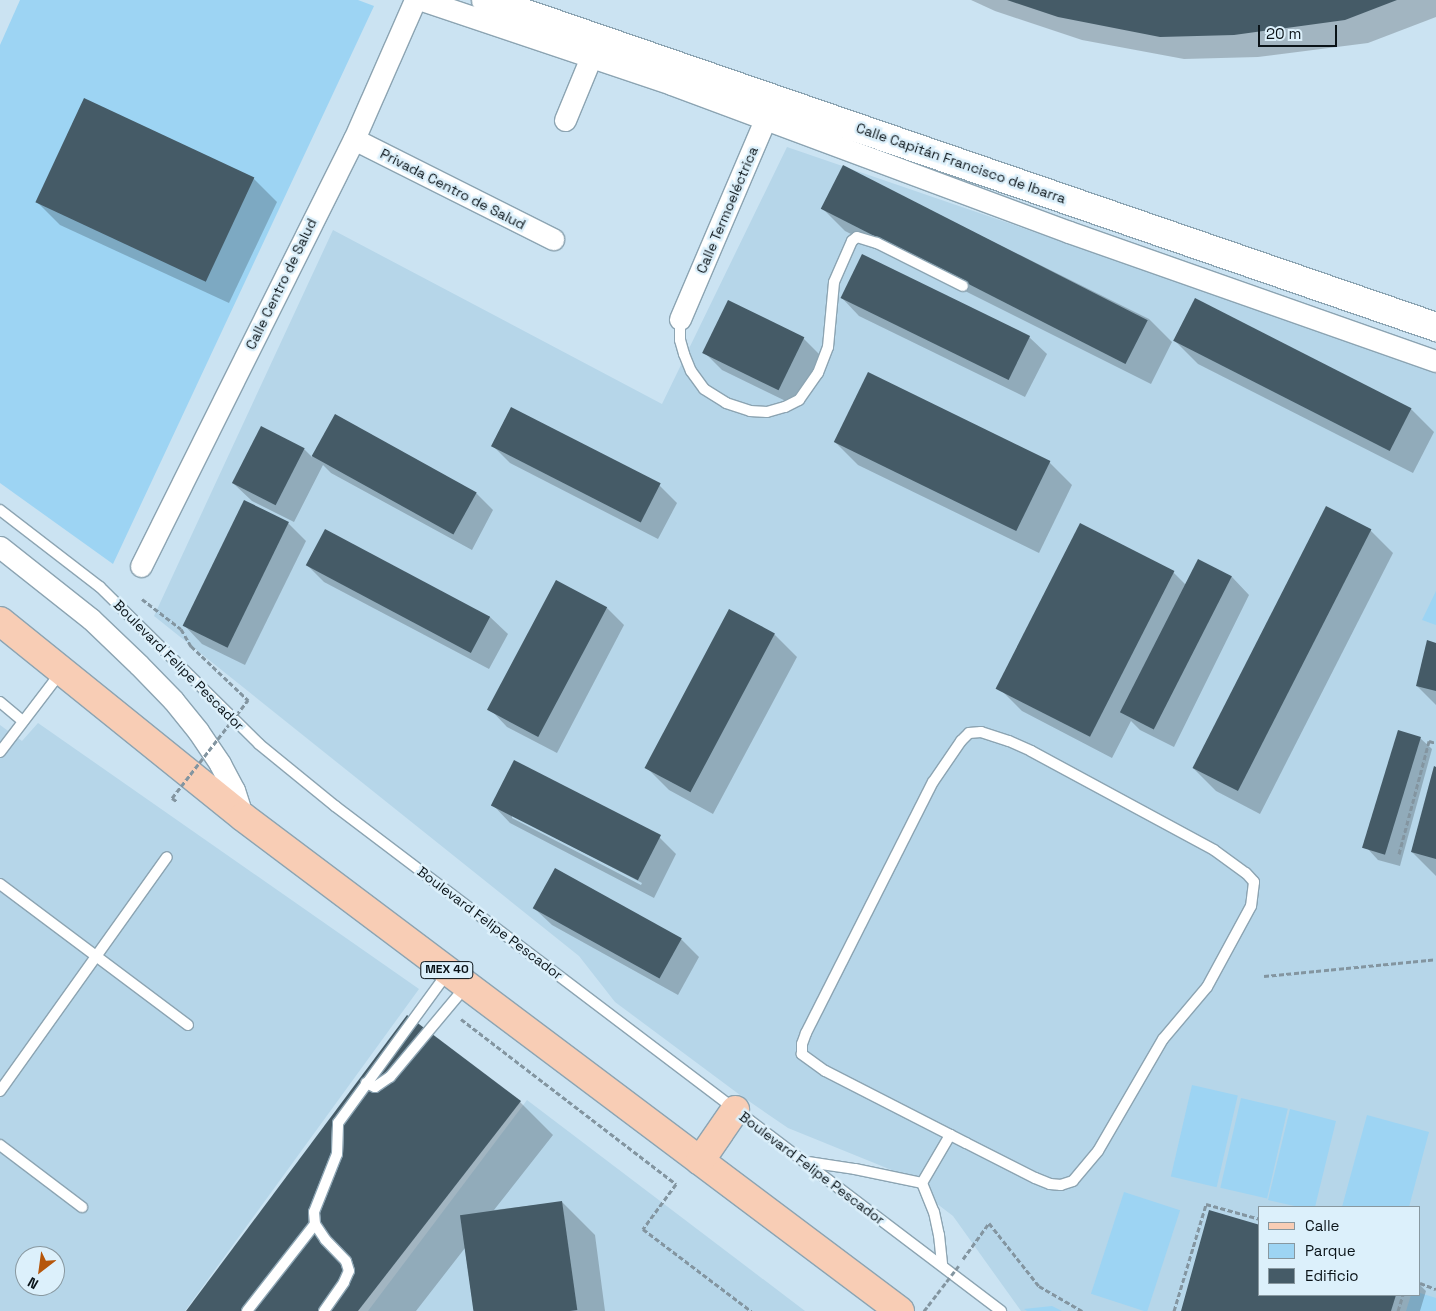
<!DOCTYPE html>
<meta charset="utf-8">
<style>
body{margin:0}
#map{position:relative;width:1436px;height:1311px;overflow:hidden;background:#cbe3f2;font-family:"Space Grotesk",sans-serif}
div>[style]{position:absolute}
.built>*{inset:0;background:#b6d6e9}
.green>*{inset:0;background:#9dd4f3;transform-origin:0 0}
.shadow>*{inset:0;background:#0003}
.building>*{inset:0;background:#455b67;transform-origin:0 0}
.path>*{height:3px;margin-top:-1.5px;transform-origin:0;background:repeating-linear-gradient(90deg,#8395a0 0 5px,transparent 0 7.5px)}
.roads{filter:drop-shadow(1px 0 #8ca4b2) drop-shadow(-1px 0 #8ca4b2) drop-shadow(0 1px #8ca4b2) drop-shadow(0 -1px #8ca4b2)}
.lane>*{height:10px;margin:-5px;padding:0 5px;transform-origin:5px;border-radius:5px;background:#fff}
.street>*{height:21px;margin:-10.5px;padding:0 10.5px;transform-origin:10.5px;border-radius:10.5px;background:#fff}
.secondary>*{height:28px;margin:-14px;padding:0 14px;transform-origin:14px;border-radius:14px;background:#fff}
.primary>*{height:28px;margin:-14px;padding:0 14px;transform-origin:14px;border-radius:14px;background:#f8cdb5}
.path-bridge>*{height:3px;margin-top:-1.5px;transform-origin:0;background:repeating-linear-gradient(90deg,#8395a0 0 5px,transparent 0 7.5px)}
span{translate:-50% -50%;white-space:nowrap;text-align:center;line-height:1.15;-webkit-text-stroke:5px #dcf0fb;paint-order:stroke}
.shield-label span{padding:1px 4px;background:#dcf0fb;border:1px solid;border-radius:4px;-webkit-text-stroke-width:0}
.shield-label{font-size:12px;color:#0a1318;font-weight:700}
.street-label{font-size:14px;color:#0a1318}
.legend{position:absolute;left:1258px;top:1206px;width:162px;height:90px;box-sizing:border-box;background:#dcf0fb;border:1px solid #8898a0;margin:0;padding:6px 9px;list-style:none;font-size:15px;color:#0a1318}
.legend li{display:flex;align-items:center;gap:10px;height:25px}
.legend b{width:25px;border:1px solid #8898a0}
.north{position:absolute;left:15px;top:1246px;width:50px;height:50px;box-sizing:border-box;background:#dcf0fb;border:1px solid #8898a0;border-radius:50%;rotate:210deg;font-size:14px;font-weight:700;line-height:20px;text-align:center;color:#0a1318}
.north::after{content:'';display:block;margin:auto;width:18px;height:22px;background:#b5560b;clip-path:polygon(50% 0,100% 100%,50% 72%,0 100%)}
.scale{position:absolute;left:1258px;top:25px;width:79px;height:22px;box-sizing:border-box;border:2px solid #0a1318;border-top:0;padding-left:6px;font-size:15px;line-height:18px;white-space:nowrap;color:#0a1318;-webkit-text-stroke:4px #dcf0fb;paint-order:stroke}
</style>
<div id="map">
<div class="built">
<div style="clip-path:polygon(evenodd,787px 147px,1436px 370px,1436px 1311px,1021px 1311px,953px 1216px,894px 1171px,788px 1128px,740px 1095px,615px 1002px,579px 956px,154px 616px,333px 230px,662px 404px,787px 147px,1260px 1207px,1420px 1207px,1420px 1295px,1260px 1295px,1260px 1207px)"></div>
<div style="clip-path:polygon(evenodd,38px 723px,419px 989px,185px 1311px,0 1311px,0 725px,22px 741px,38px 723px,25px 1256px,55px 1256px,55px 1286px,25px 1286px,25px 1256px)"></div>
<div style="clip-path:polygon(527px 1100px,805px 1311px,368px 1311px)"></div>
</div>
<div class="green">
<div style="clip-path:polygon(20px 0,358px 0,374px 6px,113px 564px,0 483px,0 45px)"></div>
<div style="clip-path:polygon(1436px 591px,1436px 625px,1422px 620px)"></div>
<div style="left:1192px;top:1085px;width:47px;height:94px;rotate:13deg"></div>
<div style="left:1241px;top:1098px;width:48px;height:92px;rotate:13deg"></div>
<div style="clip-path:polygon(1290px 1109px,1336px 1121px,1315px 1207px,1299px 1207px,1268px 1200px)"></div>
<div style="clip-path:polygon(1367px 1115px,1429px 1132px,1409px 1207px,1342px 1207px)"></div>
<div style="left:1124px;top:1192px;width:59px;height:107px;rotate:18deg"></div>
<div style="clip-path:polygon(1420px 1293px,1436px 1298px,1436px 1311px,1406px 1311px,1411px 1295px)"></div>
<div style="clip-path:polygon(1052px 1306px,1062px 1311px,1027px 1311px,1024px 1309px)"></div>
</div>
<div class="shadow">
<div style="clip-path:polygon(971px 0,1436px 0,1436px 17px,1368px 43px,1258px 57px,1184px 59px,1082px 40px,995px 11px)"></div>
<div style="clip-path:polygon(85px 100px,254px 179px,277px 202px,229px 303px,60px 225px,37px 202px)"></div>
<div style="clip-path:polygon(843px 167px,1149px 319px,1172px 342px,1151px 384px,845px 231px,822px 208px)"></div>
<div style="clip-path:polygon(842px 298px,1029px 337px,1047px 354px,1025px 397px,859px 316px)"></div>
<div style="clip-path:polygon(803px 338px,821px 356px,796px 406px,722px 370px,704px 352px)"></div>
<div style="clip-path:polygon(1175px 341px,1411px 409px,1434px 432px,1413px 473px,1198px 364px)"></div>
<div style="clip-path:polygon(511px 408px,659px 485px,677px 503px,658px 539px,510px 463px,492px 445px)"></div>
<div style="clip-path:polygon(336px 416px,476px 493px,493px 510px,472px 550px,331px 473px,323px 465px,294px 522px,252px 501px,234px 484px,262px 428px,304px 449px,312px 457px)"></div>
<div style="clip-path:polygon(835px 442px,1049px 462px,1072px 485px,1039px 553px,858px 465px)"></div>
<div style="clip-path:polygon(288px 523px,306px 541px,245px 665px,202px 644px,185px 626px)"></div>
<div style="clip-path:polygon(1370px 530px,1393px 553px,1260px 814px,1216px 791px,1193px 768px)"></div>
<div style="clip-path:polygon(1198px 561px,1232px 577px,1249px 595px,1174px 747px,1140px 730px,1131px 721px,1112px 758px,1022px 711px,999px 688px,1173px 572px,1186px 585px)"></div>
<div style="clip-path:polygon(307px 565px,490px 617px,508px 634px,489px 669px,324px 582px)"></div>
<div style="clip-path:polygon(607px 608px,624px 625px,557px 753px,507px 727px,490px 709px)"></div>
<div style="clip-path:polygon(730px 611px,774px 634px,797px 657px,713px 814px,669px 790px,646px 767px)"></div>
<div style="clip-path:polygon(1436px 644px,1436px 705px,1417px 686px)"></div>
<div style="clip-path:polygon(1420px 738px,1432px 749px,1400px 866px,1378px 860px,1367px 848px)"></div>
<div style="clip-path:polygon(1436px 768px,1436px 876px,1412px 852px)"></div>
<div style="clip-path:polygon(evenodd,493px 805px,659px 837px,676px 854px,654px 898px,510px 823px,493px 805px,512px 815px,642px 883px,641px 885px,512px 818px,512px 815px)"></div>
<div style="clip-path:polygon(534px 908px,681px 939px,699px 957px,678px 995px,552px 925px)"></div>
<div style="clip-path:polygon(520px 1102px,553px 1135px,494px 1210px,562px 1202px,595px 1235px,605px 1311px,474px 1311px,465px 1248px,416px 1311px,188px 1311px)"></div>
<div style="clip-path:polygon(1420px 1285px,1426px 1291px,1420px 1311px,1183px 1311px,1260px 1295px,1420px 1295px)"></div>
</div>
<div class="building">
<div style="clip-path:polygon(1007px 0,1397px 0,1345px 20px,1234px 35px,1160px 37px,1058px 17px)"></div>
<div style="left:84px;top:98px;width:188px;height:115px;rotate:25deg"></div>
<div style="left:843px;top:165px;width:342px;height:49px;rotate:27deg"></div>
<div style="left:862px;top:254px;width:187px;height:49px;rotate:26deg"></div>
<div style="left:1195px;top:298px;width:243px;height:48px;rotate:27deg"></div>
<div style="left:728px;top:300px;width:85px;height:59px;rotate:26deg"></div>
<div style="left:868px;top:372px;width:203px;height:78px;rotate:26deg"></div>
<div style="left:511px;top:407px;width:168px;height:44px;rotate:27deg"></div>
<div style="left:335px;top:414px;width:162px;height:48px;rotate:29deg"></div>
<div style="left:261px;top:426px;width:49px;height:64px;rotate:27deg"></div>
<div style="left:244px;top:500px;width:50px;height:140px;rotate:26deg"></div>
<div style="left:1326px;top:506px;width:51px;height:294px;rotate:27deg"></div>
<div style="left:1080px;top:523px;width:106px;height:186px;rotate:27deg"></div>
<div style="left:325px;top:529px;width:187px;height:41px;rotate:28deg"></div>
<div style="left:1198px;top:559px;width:38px;height:172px;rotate:27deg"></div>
<div style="left:556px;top:580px;width:58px;height:147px;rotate:28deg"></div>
<div style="left:729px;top:609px;width:52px;height:180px;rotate:28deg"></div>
<div style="clip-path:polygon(1427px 640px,1436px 643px,1436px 691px,1416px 686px)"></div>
<div style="left:1398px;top:730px;width:24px;height:123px;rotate:17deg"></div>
<div style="left:514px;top:760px;width:165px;height:51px;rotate:27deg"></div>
<div style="clip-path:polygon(1434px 766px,1436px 767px,1436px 859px,1411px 852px)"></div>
<div style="left:555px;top:868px;width:145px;height:46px;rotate:29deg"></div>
<div style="clip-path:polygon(407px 1015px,521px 1101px,358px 1311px,186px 1311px)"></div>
<div style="left:562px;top:1201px;width:110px;height:103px;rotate:82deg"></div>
<div style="clip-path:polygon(1209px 1210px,1260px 1225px,1260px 1295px,1396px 1295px,1391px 1311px,1181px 1311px)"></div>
</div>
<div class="path">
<div style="left:142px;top:599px;width:49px;rotate:37.6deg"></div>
<div style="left:181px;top:629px;width:20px;rotate:60deg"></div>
<div style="left:191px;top:646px;width:79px;rotate:43.5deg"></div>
<div style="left:172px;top:798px;width:7px;rotate:34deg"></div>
<div style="left:1399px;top:854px;width:117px;rotate:-75.1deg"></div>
<div style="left:1429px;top:741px;width:7px;rotate:16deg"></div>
<div style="left:1264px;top:976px;width:173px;rotate:-5.6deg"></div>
<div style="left:461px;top:1019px;width:271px;rotate:37.5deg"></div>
<div style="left:676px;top:1184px;width:56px;rotate:126.3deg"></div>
<div style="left:643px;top:1229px;width:136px;rotate:37.2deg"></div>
<div style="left:963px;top:1259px;width:44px;rotate:-54.2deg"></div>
<div style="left:989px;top:1223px;width:80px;rotate:51.6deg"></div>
<div style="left:1039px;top:1286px;width:50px;rotate:30.2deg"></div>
<div style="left:1420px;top:1283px;width:17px;rotate:21deg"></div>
<div style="left:1174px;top:1311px;width:112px;rotate:-73.3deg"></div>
<div style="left:1206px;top:1204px;width:56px;rotate:15.5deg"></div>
<div style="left:1398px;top:1311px;width:17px;rotate:-73deg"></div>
</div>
<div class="roads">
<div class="lane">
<div style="left:680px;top:319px;width:21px;rotate:90deg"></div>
<div style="left:680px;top:340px;width:15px;rotate:74deg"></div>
<div style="left:684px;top:354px;width:18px;rotate:68deg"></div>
<div style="left:691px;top:371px;width:22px;rotate:54deg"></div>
<div style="left:704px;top:389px;width:26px;rotate:32deg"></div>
<div style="left:726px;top:403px;width:25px;rotate:18deg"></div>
<div style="left:750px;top:411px;width:17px;rotate:3deg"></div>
<div style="left:767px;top:412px;width:19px;rotate:-16deg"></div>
<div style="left:785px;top:407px;width:16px;rotate:-27deg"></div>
<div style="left:799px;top:400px;width:33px;rotate:-55deg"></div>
<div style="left:818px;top:373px;width:28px;rotate:-69deg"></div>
<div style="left:828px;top:347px;width:65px;rotate:-84.7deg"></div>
<div style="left:834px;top:282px;width:45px;rotate:-66.3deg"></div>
<div style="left:852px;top:241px;width:6px;rotate:-39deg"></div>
<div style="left:857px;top:237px;width:21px;rotate:17deg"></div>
<div style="left:877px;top:243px;width:96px;rotate:26.6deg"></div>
<div style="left:0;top:510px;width:126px;rotate:37.6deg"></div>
<div style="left:100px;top:587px;width:223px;rotate:44.6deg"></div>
<div style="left:259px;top:744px;width:98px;rotate:39.2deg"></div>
<div style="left:335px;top:806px;width:836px;rotate:37.17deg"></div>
<div style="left:0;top:702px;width:30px;rotate:40deg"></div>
<div style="left:981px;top:732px;width:29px;rotate:18deg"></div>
<div style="left:1009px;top:741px;width:24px;rotate:24deg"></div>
<div style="left:1031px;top:751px;width:208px;rotate:28.4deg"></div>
<div style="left:1214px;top:850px;width:39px;rotate:36deg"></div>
<div style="left:1246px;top:873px;width:12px;rotate:48deg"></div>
<div style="left:1254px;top:882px;width:24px;rotate:97deg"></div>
<div style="left:1251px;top:906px;width:92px;rotate:118.5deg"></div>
<div style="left:1207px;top:987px;width:68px;rotate:130.2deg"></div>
<div style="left:1163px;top:1039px;width:129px;rotate:120.1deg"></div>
<div style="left:1098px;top:1151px;width:39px;rotate:130deg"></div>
<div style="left:1073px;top:1181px;width:13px;rotate:162deg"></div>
<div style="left:1061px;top:1185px;width:11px;rotate:-175deg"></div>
<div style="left:1050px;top:1184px;width:16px;rotate:-158deg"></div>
<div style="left:1035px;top:1178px;width:77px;rotate:-153.1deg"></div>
<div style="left:966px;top:1143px;width:158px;rotate:-152.9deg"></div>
<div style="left:825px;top:1071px;width:29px;rotate:-144deg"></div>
<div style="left:802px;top:1054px;width:10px;rotate:-90deg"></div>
<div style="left:802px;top:1044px;width:12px;rotate:-70deg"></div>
<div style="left:806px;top:1033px;width:281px;rotate:-63.2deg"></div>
<div style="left:933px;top:782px;width:50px;rotate:-55.7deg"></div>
<div style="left:961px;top:741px;width:11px;rotate:-45deg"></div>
<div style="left:969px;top:733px;width:12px;rotate:-5deg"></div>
<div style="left:0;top:752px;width:101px;rotate:-52.7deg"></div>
<div style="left:0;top:884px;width:235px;rotate:36.9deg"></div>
<div style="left:366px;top:1083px;width:10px;rotate:24deg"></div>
<div style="left:375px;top:1087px;width:18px;rotate:-34deg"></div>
<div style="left:390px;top:1077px;width:119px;rotate:-50.1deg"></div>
<div style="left:0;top:1091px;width:287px;rotate:-54.5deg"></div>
<div style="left:0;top:1145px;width:103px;rotate:37.1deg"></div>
<div style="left:808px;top:1162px;width:48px;rotate:8.5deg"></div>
<div style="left:855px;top:1169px;width:68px;rotate:11.8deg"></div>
<div style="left:922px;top:1183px;width:31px;rotate:68deg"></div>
<div style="left:934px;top:1212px;width:24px;rotate:78deg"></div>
<div style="left:939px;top:1235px;width:31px;rotate:84deg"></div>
<div style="left:922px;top:1183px;width:56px;rotate:-59.7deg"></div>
<div style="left:247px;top:1311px;width:110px;rotate:-52deg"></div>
<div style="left:324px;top:1311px;width:35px;rotate:-55deg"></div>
<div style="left:344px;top:1282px;width:12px;rotate:-66deg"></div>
<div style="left:349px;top:1271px;width:10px;rotate:-107deg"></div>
<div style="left:346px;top:1261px;width:30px;rotate:-134deg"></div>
<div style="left:325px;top:1239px;width:18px;rotate:-124deg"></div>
<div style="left:315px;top:1224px;width:12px;rotate:-95deg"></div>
<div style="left:314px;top:1212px;width:62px;rotate:-68.4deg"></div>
<div style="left:337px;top:1154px;width:31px;rotate:-88deg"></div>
<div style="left:338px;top:1123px;width:187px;rotate:-53.9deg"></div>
</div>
<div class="street">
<div style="left:422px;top:0;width:263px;rotate:18.6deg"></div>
<div style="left:671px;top:84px;width:425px;rotate:20.4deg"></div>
<div style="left:1069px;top:232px;width:389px;rotate:19.4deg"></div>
<div style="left:565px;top:120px;width:68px;rotate:-67.6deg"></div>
<div style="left:354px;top:139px;width:223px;rotate:26.7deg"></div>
<div style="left:680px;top:319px;width:232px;rotate:-66.9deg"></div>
<div style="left:0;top:547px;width:116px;rotate:38.4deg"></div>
<div style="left:91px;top:619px;width:66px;rotate:43.8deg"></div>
<div style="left:139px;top:665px;width:49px;rotate:45.8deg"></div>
<div style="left:173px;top:700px;width:40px;rotate:51deg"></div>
<div style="left:198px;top:731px;width:40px;rotate:56deg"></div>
<div style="left:220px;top:764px;width:30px;rotate:62deg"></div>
<div style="left:234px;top:790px;width:28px;rotate:72deg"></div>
<div style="left:141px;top:566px;width:477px;rotate:-63.5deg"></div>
<div style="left:354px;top:139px;width:152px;rotate:-66.3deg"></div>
</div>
<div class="secondary">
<div style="left:486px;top:0;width:1005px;rotate:18.99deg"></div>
</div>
<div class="primary">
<div style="left:0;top:621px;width:312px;rotate:38.9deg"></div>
<div style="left:243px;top:817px;width:822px;rotate:36.94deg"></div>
<div style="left:700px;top:1161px;width:62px;rotate:-55.5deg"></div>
</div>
</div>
<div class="path-bridge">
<div style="left:172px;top:798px;width:124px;rotate:-52.2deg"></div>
<div style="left:924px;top:1311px;width:59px;rotate:-52.5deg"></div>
</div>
<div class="shield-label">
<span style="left:447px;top:970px">MEX 40</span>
</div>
<div class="street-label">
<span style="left:961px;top:163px;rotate:19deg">Calle Capitán Francisco de Ibarra</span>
<span style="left:453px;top:189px;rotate:27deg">Privada Centro de Salud</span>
<span style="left:727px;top:210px;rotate:-67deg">Calle Termoeléctrica</span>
<span style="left:281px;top:284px;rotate:-64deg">Calle Centro de Salud</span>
<span style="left:179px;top:665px;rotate:45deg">Boulevard Felipe Pescador</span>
<span style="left:490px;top:923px;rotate:37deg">Boulevard Felipe Pescador</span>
<span style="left:812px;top:1168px;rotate:37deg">Boulevard Felipe Pescador</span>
</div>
<ul class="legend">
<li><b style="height:6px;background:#f8cdb5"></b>Calle</li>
<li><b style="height:14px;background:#9dd4f3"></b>Parque</li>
<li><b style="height:14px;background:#455b67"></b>Edificio</li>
</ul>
<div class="north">N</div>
<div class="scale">20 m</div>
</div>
